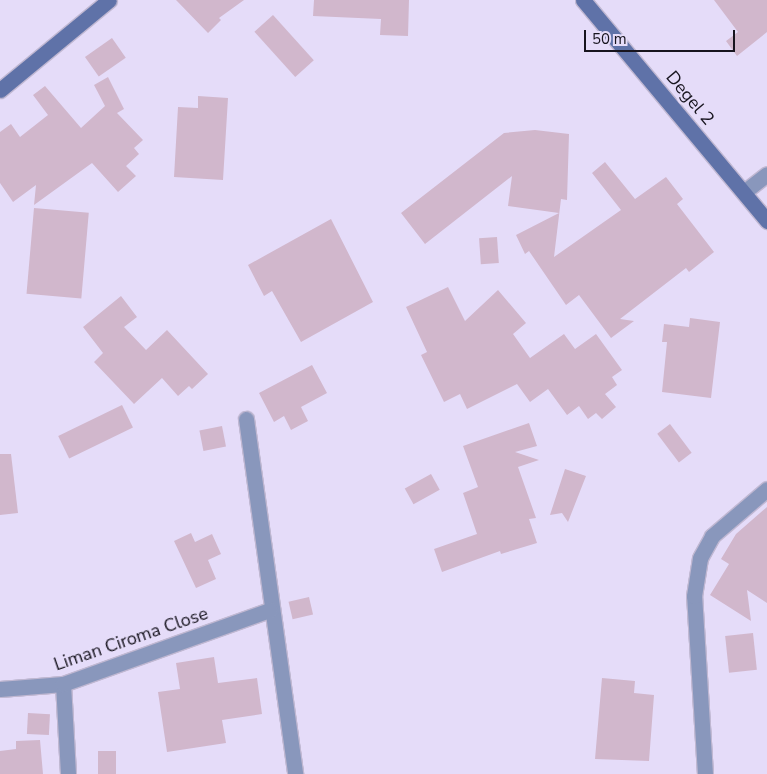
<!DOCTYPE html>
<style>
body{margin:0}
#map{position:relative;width:767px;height:774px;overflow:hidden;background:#e5dcf9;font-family:"Nunito Sans",sans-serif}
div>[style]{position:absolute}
.building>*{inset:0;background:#d1b7cc;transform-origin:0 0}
.roads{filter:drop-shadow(1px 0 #c0b8d2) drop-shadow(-1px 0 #c0b8d2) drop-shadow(0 1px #c0b8d2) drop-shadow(0 -1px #c0b8d2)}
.street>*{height:15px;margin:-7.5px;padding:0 7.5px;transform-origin:7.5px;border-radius:7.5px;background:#8997bc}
.secondary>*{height:15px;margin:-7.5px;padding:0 7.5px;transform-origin:7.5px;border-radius:7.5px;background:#5f72a8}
span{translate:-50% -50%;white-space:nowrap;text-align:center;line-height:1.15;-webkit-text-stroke:5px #e5dcf9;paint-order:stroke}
.street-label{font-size:18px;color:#17141e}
.scale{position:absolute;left:584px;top:30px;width:151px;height:22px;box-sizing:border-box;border:2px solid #17141e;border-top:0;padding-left:6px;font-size:15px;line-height:18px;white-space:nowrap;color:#17141e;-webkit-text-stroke:4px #e5dcf9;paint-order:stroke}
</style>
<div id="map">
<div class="building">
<div style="clip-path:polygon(176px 0,244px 0,219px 18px,221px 20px,208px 33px)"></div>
<div style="clip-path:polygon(314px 0,409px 0,408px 36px,380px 35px,381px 19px,313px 16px)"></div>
<div style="clip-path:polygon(714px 0,767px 0,767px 32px,737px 56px,726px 41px,738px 32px)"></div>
<div style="left:273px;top:15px;width:61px;height:25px;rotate:48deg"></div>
<div style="left:112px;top:38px;width:24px;height:33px;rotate:55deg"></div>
<div style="clip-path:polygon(108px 77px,124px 109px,117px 113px,143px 140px,134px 148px,139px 154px,126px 166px,136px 176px,118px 192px,92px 163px,34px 205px,36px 185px,13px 202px,0 183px,0 132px,11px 124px,20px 137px,48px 115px,33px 95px,45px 86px,81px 128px,105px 106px,94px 85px)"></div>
<div style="clip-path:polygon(198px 96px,228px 98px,223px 180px,174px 177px,178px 107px,198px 108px)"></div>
<div style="clip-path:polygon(535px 130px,569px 134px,567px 200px,561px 199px,554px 257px,621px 210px,592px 173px,605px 162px,635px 199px,666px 177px,683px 199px,677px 204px,714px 252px,689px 272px,686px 268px,620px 319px,634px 321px,611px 338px,579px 295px,566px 305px,529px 251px,525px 254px,516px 235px,559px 213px,508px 206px,512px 176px,425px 244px,401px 213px,504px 133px)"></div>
<div style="left:34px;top:208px;width:55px;height:86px;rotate:5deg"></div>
<div style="clip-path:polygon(331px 219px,373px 302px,301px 342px,272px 291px,264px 296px,248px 265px)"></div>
<div style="left:497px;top:237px;width:26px;height:18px;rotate:86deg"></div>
<div style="clip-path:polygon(448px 287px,465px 321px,498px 290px,526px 323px,513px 334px,530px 358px,564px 334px,575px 349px,596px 334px,622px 370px,612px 377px,617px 385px,605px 394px,616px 407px,602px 419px,596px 413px,588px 419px,579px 406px,567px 415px,548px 389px,530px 402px,517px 384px,467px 409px,460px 394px,444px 402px,421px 355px,427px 352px,406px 307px)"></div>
<div style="clip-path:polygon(121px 296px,137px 317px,124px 327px,146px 350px,167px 330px,208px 374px,192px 389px,189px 386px,178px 396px,162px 378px,134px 404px,94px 362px,103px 353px,83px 327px)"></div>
<div style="clip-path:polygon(690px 318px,720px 322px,711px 398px,662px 392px,667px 342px,662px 342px,664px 324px,689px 327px)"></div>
<div style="clip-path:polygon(312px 365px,327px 393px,301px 407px,308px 421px,291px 430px,284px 416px,274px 422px,259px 393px)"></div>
<div style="left:122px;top:405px;width:25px;height:71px;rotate:64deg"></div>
<div style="clip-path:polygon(529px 423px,537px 446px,515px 452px,539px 460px,518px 467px,536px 518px,529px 519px,537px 543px,501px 554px,500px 551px,442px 572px,434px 549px,477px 534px,463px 493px,478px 487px,463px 446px)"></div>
<div style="left:670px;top:424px;width:36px;height:16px;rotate:53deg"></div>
<div style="left:222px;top:426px;width:21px;height:23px;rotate:79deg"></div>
<div style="clip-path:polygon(0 454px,11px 454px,18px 513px,0 515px)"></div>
<div style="clip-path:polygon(565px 469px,586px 476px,568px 522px,562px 513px,550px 515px)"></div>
<div style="left:431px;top:474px;width:18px;height:30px;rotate:61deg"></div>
<div style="clip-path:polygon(767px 507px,767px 603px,747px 590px,751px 621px,710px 595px,729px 564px,721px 559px,736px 534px)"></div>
<div style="clip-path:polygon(191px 533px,195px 542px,212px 534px,221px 554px,208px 560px,216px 579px,196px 588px,174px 541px)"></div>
<div style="left:309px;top:597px;width:18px;height:21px;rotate:77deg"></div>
<div style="left:753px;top:633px;width:37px;height:28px;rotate:84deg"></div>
<div style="clip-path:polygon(214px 657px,218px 683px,257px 678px,262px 714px,222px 720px,226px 743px,167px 752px,158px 692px,180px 689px,176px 663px)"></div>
<div style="clip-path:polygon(602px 678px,635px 681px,634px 693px,654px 695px,649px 761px,595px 759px)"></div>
<div style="left:28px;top:713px;width:22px;height:21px;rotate:3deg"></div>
<div style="clip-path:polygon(40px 740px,43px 774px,0 774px,0 751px,16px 749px,16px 741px)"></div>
<div style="left:98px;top:751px;width:18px;height:23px"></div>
</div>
<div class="roads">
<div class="street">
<div style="left:744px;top:192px;width:29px;rotate:-38deg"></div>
<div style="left:246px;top:419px;width:358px;rotate:82.1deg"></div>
<div style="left:63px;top:684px;width:90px;rotate:86.8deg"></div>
<div style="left:0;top:689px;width:63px;rotate:-4.5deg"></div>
<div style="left:63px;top:684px;width:220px;rotate:-19.7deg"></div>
<div style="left:705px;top:774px;width:178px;rotate:-93.5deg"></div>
<div style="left:694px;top:596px;width:38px;rotate:-81deg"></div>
<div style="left:700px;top:558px;width:25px;rotate:-61deg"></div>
<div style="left:712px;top:536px;width:72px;rotate:-40.5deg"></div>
</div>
<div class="secondary">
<div style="left:583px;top:0;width:288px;rotate:50.2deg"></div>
<div style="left:0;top:90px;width:141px;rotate:-39.5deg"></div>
</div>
</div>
<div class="street-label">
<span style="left:690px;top:98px;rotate:50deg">Degel 2</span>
<span style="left:131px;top:639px;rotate:-19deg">Liman Ciroma Close</span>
</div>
<div class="scale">50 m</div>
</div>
